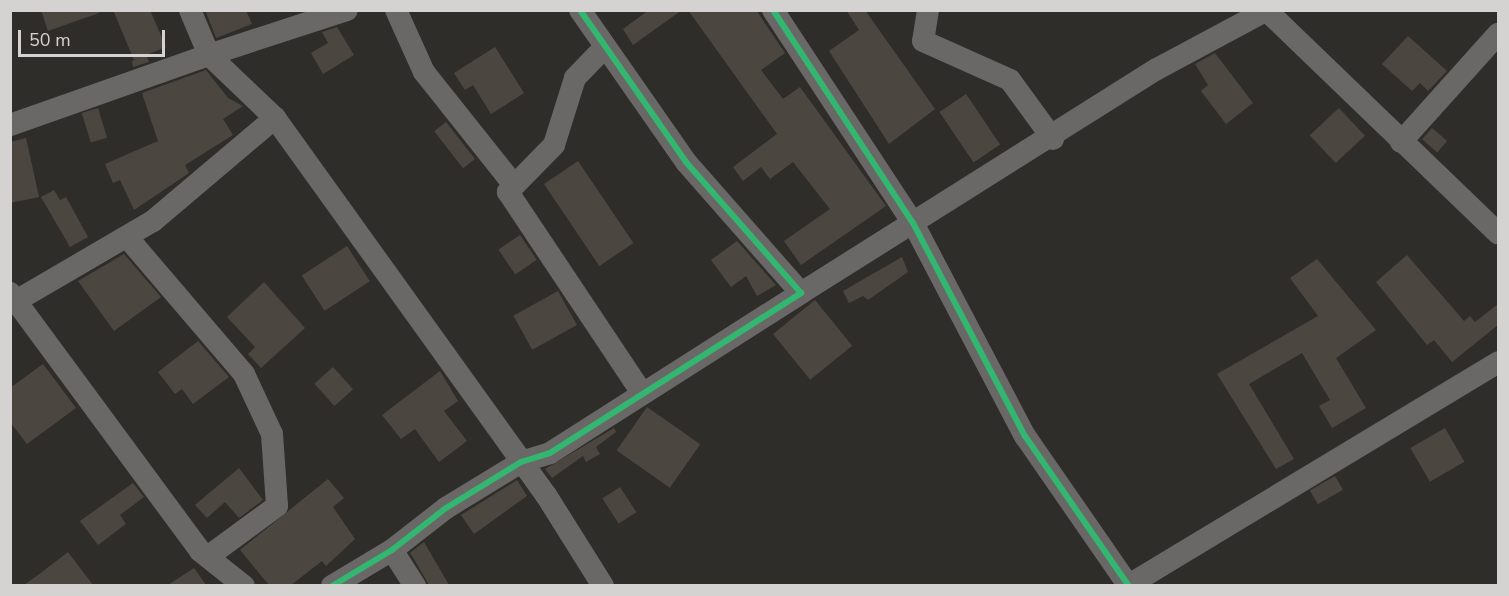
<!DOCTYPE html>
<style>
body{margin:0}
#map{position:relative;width:1509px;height:596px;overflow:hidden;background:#2f2d2a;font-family:"Nunito Sans",sans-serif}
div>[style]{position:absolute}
.building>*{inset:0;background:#4b4740;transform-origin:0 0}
.minor>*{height:22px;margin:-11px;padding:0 11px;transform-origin:11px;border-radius:11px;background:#696866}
.cycleway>*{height:6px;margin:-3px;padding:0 3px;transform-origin:3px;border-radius:3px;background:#33b770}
span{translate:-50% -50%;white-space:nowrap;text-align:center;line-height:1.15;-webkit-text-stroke:4.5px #302d29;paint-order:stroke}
.frame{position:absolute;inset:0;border:12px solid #d5d3d1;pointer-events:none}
.scale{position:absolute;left:18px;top:30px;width:147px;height:27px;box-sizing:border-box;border:3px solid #d5d3d1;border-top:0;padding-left:8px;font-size:18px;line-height:21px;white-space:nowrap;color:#d5d3d1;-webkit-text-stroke:4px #302d29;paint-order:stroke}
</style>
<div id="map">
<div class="building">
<div style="clip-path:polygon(41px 10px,98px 10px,99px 13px,48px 31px)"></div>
<div style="clip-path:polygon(113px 10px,150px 10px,166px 47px,134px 60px)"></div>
<div style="clip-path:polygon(205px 10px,246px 10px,252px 24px,216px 38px)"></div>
<div style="clip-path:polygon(649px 10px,682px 10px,633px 45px,623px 29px)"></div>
<div style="clip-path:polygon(688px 10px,756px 10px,785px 53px,761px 70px,783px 99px,800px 87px,886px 206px,801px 265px,784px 241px,830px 209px,793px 162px,770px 179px,761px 167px,743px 181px,733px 167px,777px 134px)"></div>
<div style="clip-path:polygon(846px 10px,865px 10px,935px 109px,889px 144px,829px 51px,859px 30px)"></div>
<div style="clip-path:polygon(337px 27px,354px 55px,323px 74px,311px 53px,328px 43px,322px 32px)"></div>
<div style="clip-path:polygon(1408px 36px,1447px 71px,1428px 91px,1420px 83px,1412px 91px,1382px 64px)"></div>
<div style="clip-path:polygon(495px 47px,524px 93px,491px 114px,473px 85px,465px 90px,454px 73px)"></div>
<div style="clip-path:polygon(1215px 53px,1253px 103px,1226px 124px,1201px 91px,1208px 85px,1195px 64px)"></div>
<div style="clip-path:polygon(146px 55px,149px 62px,133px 67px,132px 61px)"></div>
<div style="clip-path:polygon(206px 70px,228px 98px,243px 106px,223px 119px,233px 135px,185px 165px,189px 173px,134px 210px,120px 180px,113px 183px,105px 164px,158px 141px,142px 93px)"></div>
<div style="left:966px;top:94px;width:61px;height:32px;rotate:56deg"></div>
<div style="left:98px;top:108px;width:31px;height:17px;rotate:73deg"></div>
<div style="left:1339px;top:108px;width:38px;height:40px;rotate:47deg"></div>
<div style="left:446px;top:122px;width:47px;height:15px;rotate:52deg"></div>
<div style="left:1432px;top:128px;width:20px;height:15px;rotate:41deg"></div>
<div style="clip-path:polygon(26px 138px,39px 197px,10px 203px,10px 142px)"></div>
<div style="left:578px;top:161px;width:99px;height:41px;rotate:56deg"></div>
<div style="clip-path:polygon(54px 190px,60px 200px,66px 197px,88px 237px,70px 247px,41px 197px)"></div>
<div style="left:520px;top:235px;width:30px;height:26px;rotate:56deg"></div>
<div style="clip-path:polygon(737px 241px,776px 285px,757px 296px,746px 276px,731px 287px,711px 260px)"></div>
<div style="left:347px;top:246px;width:42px;height:54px;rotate:57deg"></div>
<div style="clip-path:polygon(124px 254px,161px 297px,114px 331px,78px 281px)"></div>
<div style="clip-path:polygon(1407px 255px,1464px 321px,1470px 316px,1475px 322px,1498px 304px,1498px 325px,1452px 362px,1434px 340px,1427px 345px,1376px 282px)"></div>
<div style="clip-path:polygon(902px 257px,908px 272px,868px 300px,863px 296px,849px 303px,843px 291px)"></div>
<div style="clip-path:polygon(1317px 259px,1376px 330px,1336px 358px,1366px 408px,1332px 428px,1319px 406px,1330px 400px,1302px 353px,1249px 384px,1294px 459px,1276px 469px,1217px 374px,1318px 316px,1290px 278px)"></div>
<div style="clip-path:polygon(264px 282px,305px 328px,261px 368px,248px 354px,255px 347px,227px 317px)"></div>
<div style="left:558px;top:291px;width:39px;height:51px;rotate:61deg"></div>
<div style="left:815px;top:300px;width:59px;height:54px;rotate:51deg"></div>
<div style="clip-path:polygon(198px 341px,229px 377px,193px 404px,182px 389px,175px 394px,158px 372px)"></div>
<div style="clip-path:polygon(43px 364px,76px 408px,27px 444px,10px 422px,10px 388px)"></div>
<div style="left:333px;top:367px;width:30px;height:25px;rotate:48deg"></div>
<div style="clip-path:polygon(440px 371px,458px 401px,444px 411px,467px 441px,439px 462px,415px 429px,401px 439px,382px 415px)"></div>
<div style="left:647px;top:407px;width:65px;height:53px;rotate:35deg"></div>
<div style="clip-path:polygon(614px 428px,616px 432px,596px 447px,600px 454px,586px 462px,583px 456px,552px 478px,545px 469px)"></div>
<div style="left:1445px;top:428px;width:39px;height:40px;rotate:60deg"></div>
<div style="clip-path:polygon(239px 468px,263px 500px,239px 518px,225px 502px,207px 518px,195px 505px)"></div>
<div style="left:1335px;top:476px;width:16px;height:29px;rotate:60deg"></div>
<div style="clip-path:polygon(328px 479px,344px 498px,333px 507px,355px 539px,326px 566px,322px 561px,291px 585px,269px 585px,240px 550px)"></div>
<div style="clip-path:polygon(517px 480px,527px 496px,474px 534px,461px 515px)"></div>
<div style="clip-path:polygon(133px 483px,144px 497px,120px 515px,126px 524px,98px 545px,80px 521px)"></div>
<div style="left:620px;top:487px;width:30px;height:21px;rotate:57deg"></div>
<div style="clip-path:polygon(424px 542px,449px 585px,429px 585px,414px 559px,410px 553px)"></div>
<div style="clip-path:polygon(68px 552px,93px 585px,24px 585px,42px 572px)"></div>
<div style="clip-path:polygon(194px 568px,206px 585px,168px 585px)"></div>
</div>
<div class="minor">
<div style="left:396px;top:10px;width:68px;rotate:65.7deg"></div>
<div style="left:424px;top:72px;width:143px;rotate:51.5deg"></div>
<div style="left:773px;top:10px;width:255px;rotate:56.7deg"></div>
<div style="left:913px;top:223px;width:241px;rotate:62.3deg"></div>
<div style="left:1025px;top:436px;width:183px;rotate:55.3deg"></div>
<div style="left:928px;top:10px;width:31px;rotate:99deg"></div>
<div style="left:923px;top:41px;width:95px;rotate:24.1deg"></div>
<div style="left:1010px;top:80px;width:73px;rotate:53.9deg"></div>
<div style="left:1266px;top:10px;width:322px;rotate:43.9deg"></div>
<div style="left:605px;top:47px;width:43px;rotate:134.1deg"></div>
<div style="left:575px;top:78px;width:70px;rotate:107.4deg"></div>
<div style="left:554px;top:145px;width:66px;rotate:134.4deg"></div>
<div style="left:508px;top:192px;width:242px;rotate:56.3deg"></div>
<div style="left:275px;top:118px;width:464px;rotate:54.3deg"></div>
<div style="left:546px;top:495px;width:107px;rotate:57.9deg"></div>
<div style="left:10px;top:125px;width:211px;rotate:-19.4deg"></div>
<div style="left:209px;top:55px;width:49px;rotate:-112.9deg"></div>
<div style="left:1401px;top:142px;width:145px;rotate:-48.1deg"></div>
<div style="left:127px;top:237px;width:180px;rotate:49.5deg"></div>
<div style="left:244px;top:374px;width:66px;rotate:65deg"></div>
<div style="left:272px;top:434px;width:72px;rotate:86deg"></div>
<div style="left:277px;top:506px;width:84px;rotate:143.7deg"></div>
<div style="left:10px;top:293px;width:320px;rotate:53.6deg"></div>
<div style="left:200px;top:551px;width:56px;rotate:38.5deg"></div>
<div style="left:801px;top:293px;width:421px;rotate:-32.2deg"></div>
<div style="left:1157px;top:69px;width:125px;rotate:-28.2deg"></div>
<div style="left:16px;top:301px;width:159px;rotate:-30.3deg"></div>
<div style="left:153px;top:221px;width:160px;rotate:-40.2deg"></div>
<div style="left:275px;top:118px;width:91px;rotate:-136.3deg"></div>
<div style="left:209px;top:55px;width:145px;rotate:-18.1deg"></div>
<div style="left:392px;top:550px;width:43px;rotate:57.4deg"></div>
<div style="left:1129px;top:585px;width:431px;rotate:-31.1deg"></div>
<div style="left:332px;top:586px;width:70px;rotate:-31deg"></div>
<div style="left:392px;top:550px;width:68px;rotate:-37.9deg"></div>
<div style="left:446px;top:508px;width:88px;rotate:-31.5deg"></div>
<div style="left:521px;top:462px;width:30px;rotate:-17deg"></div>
<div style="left:550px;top:453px;width:298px;rotate:-32.5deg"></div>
<div style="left:801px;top:293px;width:174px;rotate:-131.3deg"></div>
<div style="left:686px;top:162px;width:185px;rotate:-124.9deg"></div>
</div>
<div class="cycleway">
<div style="left:773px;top:10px;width:255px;rotate:56.7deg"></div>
<div style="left:913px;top:223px;width:241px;rotate:62.3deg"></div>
<div style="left:1025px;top:436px;width:183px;rotate:55.3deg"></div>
<div style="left:332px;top:586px;width:70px;rotate:-31deg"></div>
<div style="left:392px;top:550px;width:68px;rotate:-37.9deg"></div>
<div style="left:446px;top:508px;width:88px;rotate:-31.5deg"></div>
<div style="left:521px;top:462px;width:30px;rotate:-17deg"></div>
<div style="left:550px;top:453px;width:298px;rotate:-32.5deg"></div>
<div style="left:801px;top:293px;width:174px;rotate:-131.3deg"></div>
<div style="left:686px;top:162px;width:185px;rotate:-124.9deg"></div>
</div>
<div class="frame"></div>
<div class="scale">50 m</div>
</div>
